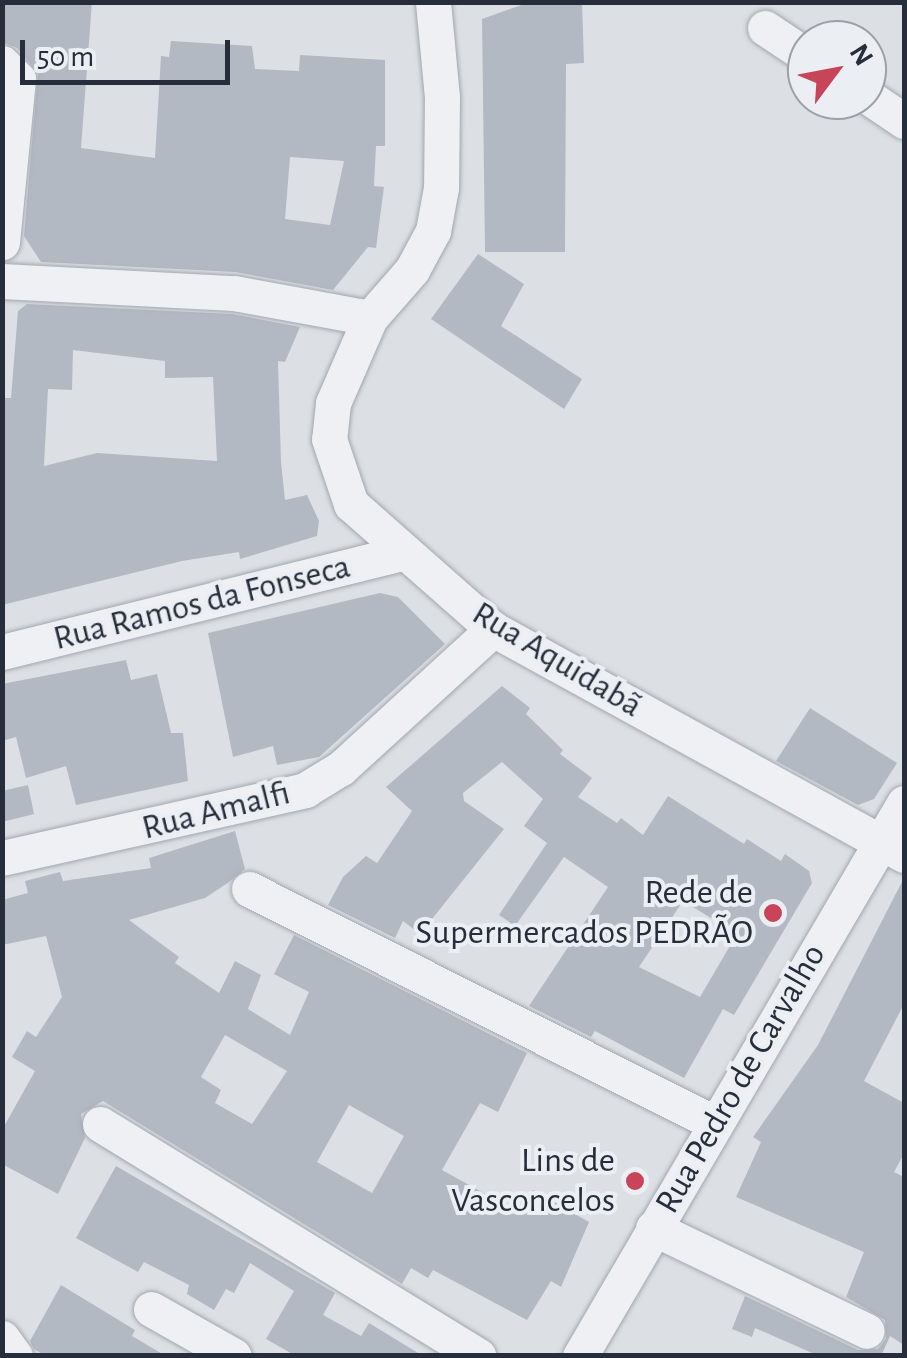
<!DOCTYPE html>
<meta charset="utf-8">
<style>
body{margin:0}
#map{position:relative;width:907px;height:1358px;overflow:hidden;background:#dce0e5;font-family:"Alegreya Sans",sans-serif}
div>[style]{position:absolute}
.building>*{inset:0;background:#b3b9c2}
.roads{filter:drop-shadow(0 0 2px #a2a7af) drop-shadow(0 0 2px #a2a7af)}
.minor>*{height:35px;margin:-17.5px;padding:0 17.5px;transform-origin:17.5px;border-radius:17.5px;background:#eef0f4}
.dots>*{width:28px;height:28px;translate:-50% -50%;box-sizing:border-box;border:5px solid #ebeef3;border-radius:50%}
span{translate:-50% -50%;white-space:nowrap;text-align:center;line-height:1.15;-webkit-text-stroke:8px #ebeef3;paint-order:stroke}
.street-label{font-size:35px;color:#262e3b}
.poi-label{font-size:35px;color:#262e3b}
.right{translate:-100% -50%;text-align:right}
.frame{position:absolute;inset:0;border:5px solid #262e3b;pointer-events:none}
.north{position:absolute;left:787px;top:20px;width:100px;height:100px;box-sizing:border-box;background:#ebeef3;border:2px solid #9ca1a9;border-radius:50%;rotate:58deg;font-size:28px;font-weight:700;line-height:40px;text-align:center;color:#262e3b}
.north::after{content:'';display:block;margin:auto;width:35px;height:45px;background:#c74459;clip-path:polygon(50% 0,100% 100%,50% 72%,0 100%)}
.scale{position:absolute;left:20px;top:40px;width:210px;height:45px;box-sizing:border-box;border:5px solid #262e3b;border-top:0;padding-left:12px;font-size:30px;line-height:35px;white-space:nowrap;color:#262e3b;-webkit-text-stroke:8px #ebeef3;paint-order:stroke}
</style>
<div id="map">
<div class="building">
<div style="clip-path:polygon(evenodd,2px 2px,92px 2px,81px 148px,155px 158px,161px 56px,169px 57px,171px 41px,252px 46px,255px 69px,299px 71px,300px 55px,385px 60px,385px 146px,376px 146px,374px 186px,384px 187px,376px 248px,368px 247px,333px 290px,235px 272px,41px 262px,24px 236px,38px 73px,17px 48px,2px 42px,2px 2px,290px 157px,344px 161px,330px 225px,285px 219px,290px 157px)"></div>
<div style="clip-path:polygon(530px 2px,582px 2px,584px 63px,566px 64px,565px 252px,485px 252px,482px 19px)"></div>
<div style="clip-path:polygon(478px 254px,524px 284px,501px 326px,582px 379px,564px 409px,431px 319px)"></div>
<div style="clip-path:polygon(evenodd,27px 304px,232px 314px,300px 327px,285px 362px,278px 361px,281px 462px,285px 500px,307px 495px,319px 521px,317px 536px,240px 559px,239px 552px,182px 561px,2px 605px,2px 398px,11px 398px,18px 311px,27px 304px,73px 350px,165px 361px,165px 378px,213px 377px,217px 461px,97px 453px,44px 466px,48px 389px,72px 390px,73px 350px)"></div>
<div style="clip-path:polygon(380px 593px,398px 597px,445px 644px,319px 757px,277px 765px,273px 746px,233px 757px,208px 633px)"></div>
<div style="clip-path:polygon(126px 660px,131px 680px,157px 674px,171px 733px,183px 733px,188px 781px,76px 805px,66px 766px,26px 778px,16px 737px,2px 741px,2px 684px)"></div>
<div style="clip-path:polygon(evenodd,502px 686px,530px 708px,526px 714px,563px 750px,560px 754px,592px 778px,578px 797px,617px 823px,621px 818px,643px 835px,668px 796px,744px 844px,747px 839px,781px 861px,785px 854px,809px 871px,812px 883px,734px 1015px,723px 1009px,684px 1078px,595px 1031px,591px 1037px,529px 1006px,608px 887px,564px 857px,515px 926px,499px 915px,547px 843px,524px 826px,543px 799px,502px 762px,463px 793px,464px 801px,504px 829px,420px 934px,403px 921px,395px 938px,328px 905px,343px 877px,366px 856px,377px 863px,412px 811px,386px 787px,502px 686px,683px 901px,724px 926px,718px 937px,731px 944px,700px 997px,639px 967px,683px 901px)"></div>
<div style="clip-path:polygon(810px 708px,897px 763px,874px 799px,858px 805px,776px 761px)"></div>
<div style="clip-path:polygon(28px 785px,34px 814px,2px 822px,2px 791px)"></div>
<div style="clip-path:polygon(evenodd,235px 831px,245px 869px,229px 882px,205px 898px,129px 920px,179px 957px,175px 963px,219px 993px,235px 961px,261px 975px,248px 1009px,290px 1035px,309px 992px,274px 974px,294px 935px,527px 1053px,498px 1112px,480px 1103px,442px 1170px,520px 1213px,533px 1190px,589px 1222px,561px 1287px,551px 1281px,527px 1320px,433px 1270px,428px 1278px,411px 1268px,402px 1284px,103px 1101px,81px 1114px,85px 1138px,58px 1194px,2px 1164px,2px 1130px,35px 1071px,12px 1057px,27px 1031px,36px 1037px,62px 997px,46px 936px,2px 945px,2px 900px,28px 893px,25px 881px,60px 872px,63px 881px,151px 868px,149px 858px,235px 831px,225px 1035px,287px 1071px,252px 1124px,215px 1103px,221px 1090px,201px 1077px,225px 1035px,235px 831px,349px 1105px,404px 1136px,372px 1193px,317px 1162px,349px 1105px)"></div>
<div style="clip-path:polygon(904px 878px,904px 1004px,864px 1081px,904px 1103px,904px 1154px,894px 1172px,904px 1177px,904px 1345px,890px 1336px,881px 1356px,819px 1356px,755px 1328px,752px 1337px,732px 1329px,745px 1296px,858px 1350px,878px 1349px,886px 1339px,885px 1320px,846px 1297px,864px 1252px,736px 1197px,761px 1142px,753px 1137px,818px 1045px)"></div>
<div style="clip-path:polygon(116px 1166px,335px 1293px,323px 1315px,361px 1336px,369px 1323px,423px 1356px,296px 1356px,266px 1339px,294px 1291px,250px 1263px,234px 1293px,226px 1289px,214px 1310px,187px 1294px,189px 1285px,144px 1262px,138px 1272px,76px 1238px)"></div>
<div style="clip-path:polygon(61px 1285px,135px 1330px,132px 1336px,166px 1356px,46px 1356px,34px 1349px,30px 1341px)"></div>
</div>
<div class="roads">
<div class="minor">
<div style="left:433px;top:2px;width:95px;rotate:84.6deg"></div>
<div style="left:442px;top:97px;width:91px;rotate:90.6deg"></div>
<div style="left:441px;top:188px;width:44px;rotate:100.5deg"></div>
<div style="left:433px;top:231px;width:44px;rotate:118.3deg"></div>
<div style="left:412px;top:270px;width:64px;rotate:131.2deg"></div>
<div style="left:370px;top:318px;width:93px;rotate:113.5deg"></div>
<div style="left:333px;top:403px;width:36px;rotate:96deg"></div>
<div style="left:329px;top:439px;width:69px;rotate:71.3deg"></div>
<div style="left:351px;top:504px;width:189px;rotate:41.4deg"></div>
<div style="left:493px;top:629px;width:469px;rotate:28.8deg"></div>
<div style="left:765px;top:28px;width:50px;rotate:33.7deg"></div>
<div style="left:2px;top:63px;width:23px;rotate:45deg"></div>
<div style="left:18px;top:79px;width:164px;rotate:95.6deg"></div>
<div style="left:867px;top:96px;width:45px;rotate:34deg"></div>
<div style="left:2px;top:281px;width:232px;rotate:3deg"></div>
<div style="left:234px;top:293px;width:138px;rotate:10.4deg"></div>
<div style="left:2px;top:652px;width:412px;rotate:-13.9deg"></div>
<div style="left:2px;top:858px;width:311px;rotate:-12.6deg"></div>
<div style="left:305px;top:790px;width:42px;rotate:-31.4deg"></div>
<div style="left:341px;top:768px;width:206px;rotate:-42.4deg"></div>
<div style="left:249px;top:889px;width:521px;rotate:26.71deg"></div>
<div style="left:100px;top:1124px;width:444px;rotate:31.5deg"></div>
<div style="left:653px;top:1228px;width:237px;rotate:25.7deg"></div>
<div style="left:151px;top:1309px;width:95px;rotate:29.5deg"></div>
<div style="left:2px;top:1338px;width:22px;rotate:54deg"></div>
<div style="left:580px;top:1356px;width:641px;rotate:-59.63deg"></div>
</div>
</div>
<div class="dots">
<div style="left:773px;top:913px;background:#c74459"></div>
<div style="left:635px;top:1181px;background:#c74459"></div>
</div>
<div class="street-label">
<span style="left:202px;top:603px;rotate:-14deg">Rua Ramos da Fonseca</span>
<span style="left:557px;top:660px;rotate:31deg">Rua Aquidabã</span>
<span style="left:216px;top:811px;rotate:-14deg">Rua Amalfi</span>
<span style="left:741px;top:1079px;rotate:-60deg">Rua Pedro de Carvalho</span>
</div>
<div class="poi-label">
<span class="right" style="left:753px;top:913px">Rede de<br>Supermercados PEDRÃO</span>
<span class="right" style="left:615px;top:1181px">Lins de<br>Vasconcelos</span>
</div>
<div class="frame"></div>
<div class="north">N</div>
<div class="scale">50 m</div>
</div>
